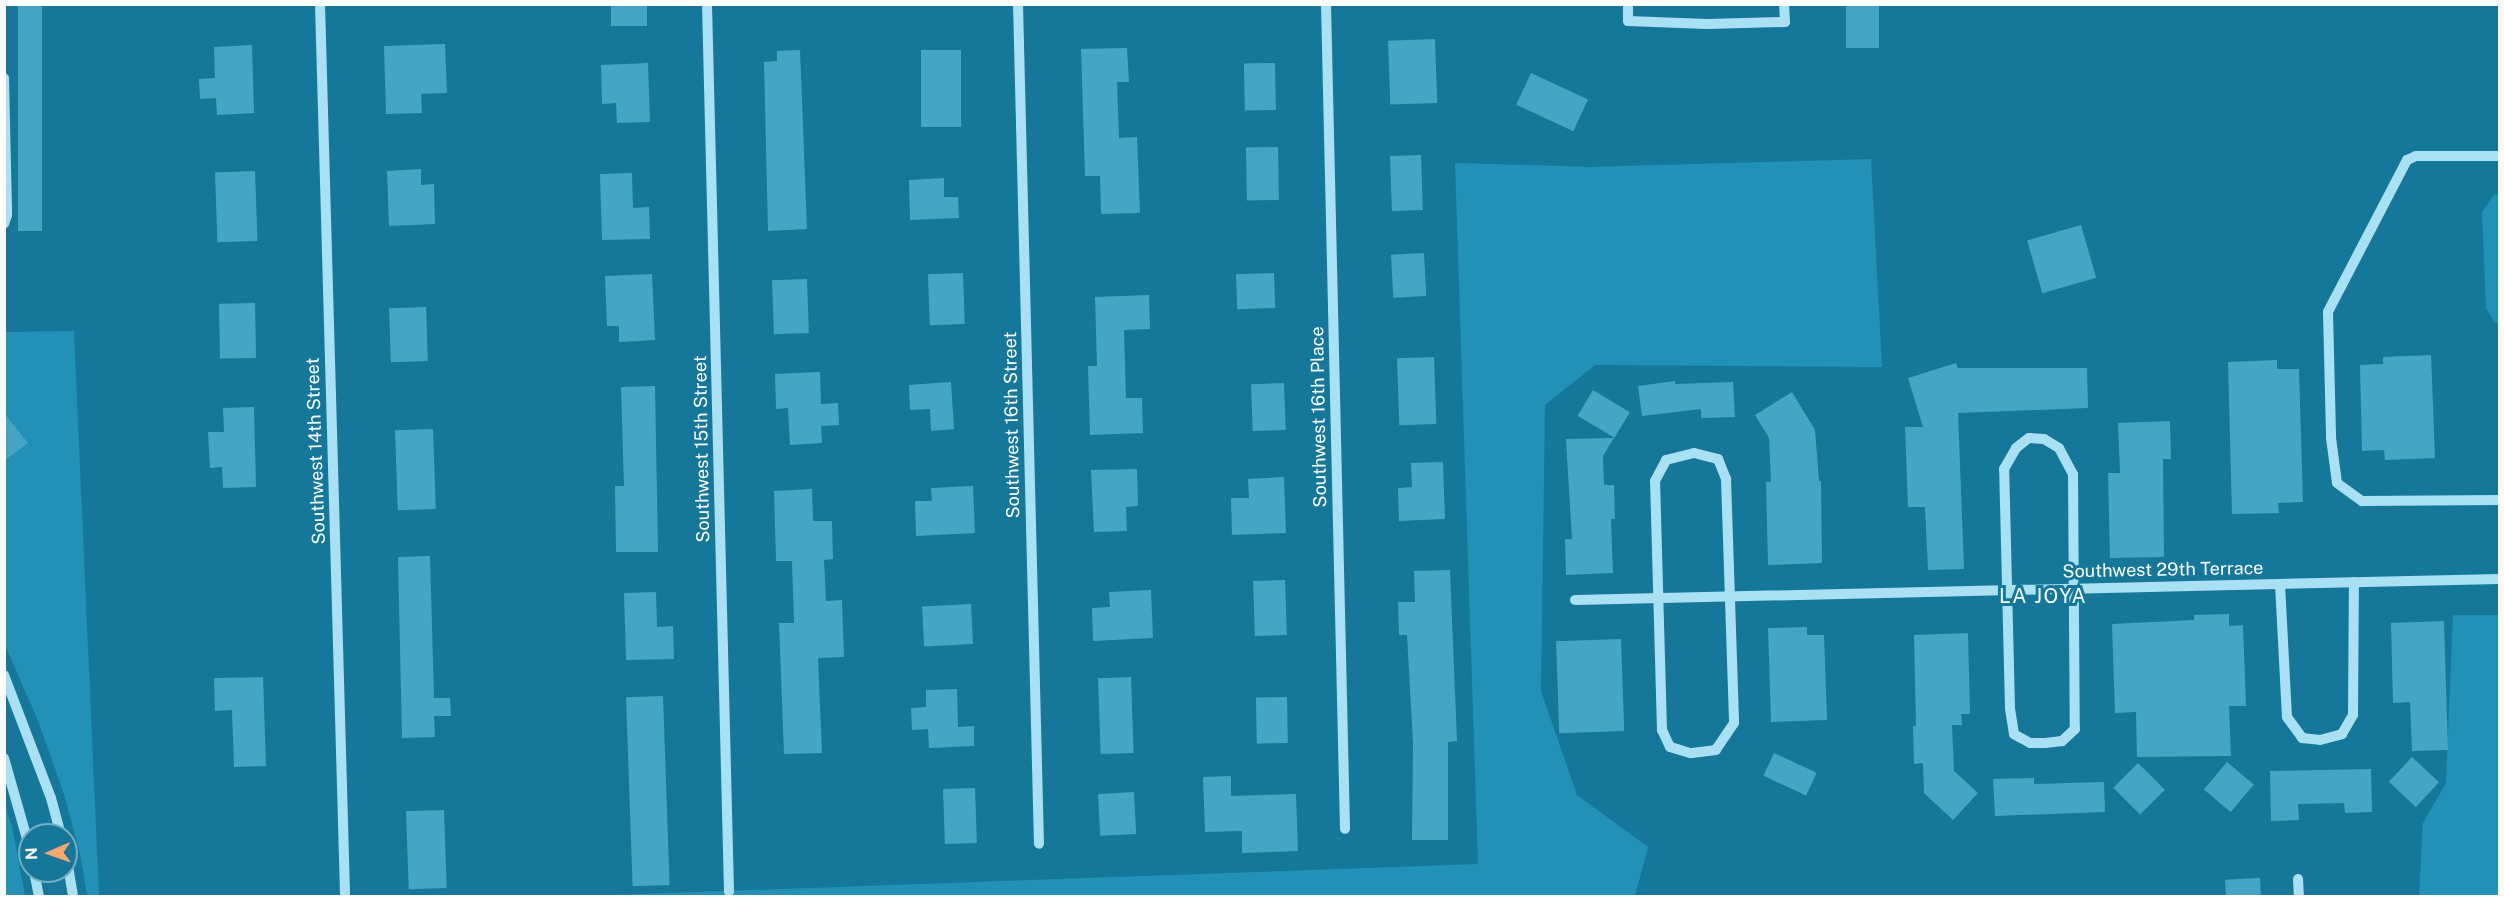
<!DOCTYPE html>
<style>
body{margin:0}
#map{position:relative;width:2504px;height:901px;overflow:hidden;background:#15789a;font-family:"Public Sans",sans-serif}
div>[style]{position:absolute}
.green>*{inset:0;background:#2192b5}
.building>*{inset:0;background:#46a5c4;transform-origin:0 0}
.minor>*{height:10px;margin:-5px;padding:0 5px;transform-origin:5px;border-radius:5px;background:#a9e1f3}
span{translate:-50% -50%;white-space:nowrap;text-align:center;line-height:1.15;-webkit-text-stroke:6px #15789a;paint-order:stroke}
.street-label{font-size:18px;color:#fff}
.neighbourhood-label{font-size:20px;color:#fff;letter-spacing:1.5px}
.frame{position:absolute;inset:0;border:6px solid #fff;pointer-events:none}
.north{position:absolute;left:18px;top:823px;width:60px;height:60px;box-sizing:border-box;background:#15789a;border:2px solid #73aec2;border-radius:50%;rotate:268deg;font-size:16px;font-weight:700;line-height:24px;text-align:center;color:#fff}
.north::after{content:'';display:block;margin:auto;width:21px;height:27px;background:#ffa76b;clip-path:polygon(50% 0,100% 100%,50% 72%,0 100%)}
</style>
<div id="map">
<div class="green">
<div style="clip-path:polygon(1871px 159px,1882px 367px,1595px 365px,1545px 405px,1541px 691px,1577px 795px,1648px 847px,1635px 896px,586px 896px,1478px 864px,1455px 163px,1591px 167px)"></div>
<div style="clip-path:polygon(2494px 195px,2500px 195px,2499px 323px,2495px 323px,2486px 308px,2482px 212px)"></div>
<div style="clip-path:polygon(74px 331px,99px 896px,87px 896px,81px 858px,64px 794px,37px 718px,5px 645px,4px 332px)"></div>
<div style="clip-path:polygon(2453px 615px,2499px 615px,2499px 896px,2419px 896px,2423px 823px,2446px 783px)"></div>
<div style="clip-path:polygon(4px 803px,12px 826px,25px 896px,5px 896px)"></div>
</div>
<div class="building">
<div style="left:18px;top:4px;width:24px;height:227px"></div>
<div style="left:611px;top:4px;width:36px;height:22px"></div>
<div style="left:1846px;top:4px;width:33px;height:44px"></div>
<div style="left:1435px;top:39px;width:64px;height:47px;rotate:88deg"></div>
<div style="clip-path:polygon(445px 44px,447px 93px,421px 94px,422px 113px,386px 114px,384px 46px)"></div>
<div style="clip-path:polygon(252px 45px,254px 113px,217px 115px,216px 98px,200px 99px,199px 79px,215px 78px,214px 47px)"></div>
<div style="clip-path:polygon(1127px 48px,1129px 82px,1117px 82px,1119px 138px,1137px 137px,1140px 213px,1101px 214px,1100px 176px,1085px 176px,1081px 49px)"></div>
<div style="clip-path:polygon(800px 50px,807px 229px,768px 231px,764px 62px,777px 61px,777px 51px)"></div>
<div style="left:921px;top:50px;width:40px;height:77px"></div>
<div style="clip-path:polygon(648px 63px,650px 122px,617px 123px,616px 103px,602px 104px,601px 65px)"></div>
<div style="left:1275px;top:63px;width:47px;height:31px;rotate:89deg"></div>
<div style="left:1531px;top:73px;width:63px;height:35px;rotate:25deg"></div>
<div style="left:1278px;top:147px;width:53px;height:32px;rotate:89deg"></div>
<div style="left:1421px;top:155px;width:55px;height:31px;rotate:88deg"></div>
<div style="clip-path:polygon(421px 169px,421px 185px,434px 184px,435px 224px,389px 226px,387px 171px)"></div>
<div style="left:255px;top:171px;width:70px;height:40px;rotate:88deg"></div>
<div style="clip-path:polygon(632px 173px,633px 208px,649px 207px,650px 239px,602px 240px,600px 174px)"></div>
<div style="clip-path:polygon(944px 178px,944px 197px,958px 197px,959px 218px,910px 220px,909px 180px)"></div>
<div style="left:2081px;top:225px;width:55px;height:56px;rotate:74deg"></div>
<div style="left:1424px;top:253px;width:43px;height:33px;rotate:87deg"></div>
<div style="left:963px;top:273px;width:51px;height:35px;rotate:88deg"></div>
<div style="left:1274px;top:273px;width:35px;height:38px;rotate:88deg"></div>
<div style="clip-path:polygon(652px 274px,655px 340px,619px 342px,619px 326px,607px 326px,605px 276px)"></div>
<div style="left:807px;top:279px;width:54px;height:35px;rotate:88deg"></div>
<div style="clip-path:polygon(1149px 295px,1150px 329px,1124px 330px,1126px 398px,1142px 398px,1143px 433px,1090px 435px,1088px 366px,1097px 366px,1095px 297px)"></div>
<div style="left:255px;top:303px;width:55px;height:36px;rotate:89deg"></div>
<div style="left:426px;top:307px;width:54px;height:37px;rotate:88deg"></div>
<div style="clip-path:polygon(2431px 355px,2435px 458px,2385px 460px,2384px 450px,2362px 451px,2360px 365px,2383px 364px,2383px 357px)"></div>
<div style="left:1434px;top:357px;width:67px;height:37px;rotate:88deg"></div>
<div style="clip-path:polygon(2277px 360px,2277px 369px,2299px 369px,2303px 502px,2278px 503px,2279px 513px,2232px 514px,2228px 362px)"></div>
<div style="clip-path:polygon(1956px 363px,1958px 368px,2087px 368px,2088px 408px,1958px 413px,1964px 569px,1928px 570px,1925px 507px,1908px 507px,1905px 427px,1923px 427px,1908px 378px)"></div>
<div style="clip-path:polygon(820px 372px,821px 404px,838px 403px,839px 425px,821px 426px,822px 443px,790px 445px,788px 408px,776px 409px,775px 374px)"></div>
<div style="clip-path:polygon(1675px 381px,1675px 384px,1733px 382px,1735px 417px,1701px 418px,1701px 409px,1642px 416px,1638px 386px)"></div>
<div style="clip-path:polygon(951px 382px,954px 429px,931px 431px,930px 409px,910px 410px,909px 385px)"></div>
<div style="left:1284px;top:383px;width:47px;height:33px;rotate:88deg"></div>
<div style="clip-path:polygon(655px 386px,658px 552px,616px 552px,615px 486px,624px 486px,621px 387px)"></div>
<div style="left:1593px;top:390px;width:43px;height:30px;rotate:31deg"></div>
<div style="clip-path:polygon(1792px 392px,1815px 430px,1819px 481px,1821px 481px,1822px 563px,1768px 565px,1766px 482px,1771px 482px,1769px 438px,1755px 415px)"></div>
<div style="clip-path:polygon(254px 407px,256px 487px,223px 488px,222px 467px,210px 468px,208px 432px,224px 432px,223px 408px)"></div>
<div style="clip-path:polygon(4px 413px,28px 443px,4px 461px)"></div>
<div style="clip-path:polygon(2170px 421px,2171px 459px,2163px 459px,2164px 557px,2110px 558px,2108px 473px,2120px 473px,2118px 423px)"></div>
<div style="left:433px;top:429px;width:80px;height:38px;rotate:88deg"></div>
<div style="clip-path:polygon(1614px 438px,1603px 456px,1604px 485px,1614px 485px,1615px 519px,1611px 519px,1613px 573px,1566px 575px,1565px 539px,1572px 539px,1566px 439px)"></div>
<div style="clip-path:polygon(1443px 462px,1445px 519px,1399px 521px,1398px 488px,1412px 487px,1411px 463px)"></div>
<div style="clip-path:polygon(1137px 469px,1138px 506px,1126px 507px,1127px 531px,1094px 532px,1091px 470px)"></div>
<div style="clip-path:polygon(1284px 477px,1286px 533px,1232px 535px,1231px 498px,1249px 498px,1248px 479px)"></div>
<div style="clip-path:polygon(973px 486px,975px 533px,916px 536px,915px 501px,932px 501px,931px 488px)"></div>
<div style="clip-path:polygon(812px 489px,813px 521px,832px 521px,833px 559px,824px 560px,826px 601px,842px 600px,844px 657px,818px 658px,822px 753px,784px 754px,779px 623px,794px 623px,792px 561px,776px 561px,774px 491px)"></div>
<div style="clip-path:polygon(430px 556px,434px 698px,450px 698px,451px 716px,434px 716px,435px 737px,402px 738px,398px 557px)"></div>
<div style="clip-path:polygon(1450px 570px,1457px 741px,1448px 742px,1448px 840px,1412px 840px,1413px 743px,1407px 635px,1399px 635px,1398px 602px,1415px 602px,1414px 571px)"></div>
<div style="left:1285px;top:580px;width:55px;height:32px;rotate:88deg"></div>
<div style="clip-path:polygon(1151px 590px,1153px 638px,1093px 641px,1092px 608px,1110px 607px,1109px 592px)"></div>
<div style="clip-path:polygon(656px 592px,657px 627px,673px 626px,674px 659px,626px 660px,624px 593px)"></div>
<div style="left:971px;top:604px;width:40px;height:49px;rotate:87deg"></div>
<div style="clip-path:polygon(2229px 614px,2229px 626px,2243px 625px,2246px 706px,2229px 706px,2231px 756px,2137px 757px,2136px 712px,2115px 713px,2112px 624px,2194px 620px,2194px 615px)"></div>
<div style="clip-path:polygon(2444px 621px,2448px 750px,2412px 751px,2410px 702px,2393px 703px,2391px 623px)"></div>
<div style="clip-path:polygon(1807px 627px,1807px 635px,1824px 635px,1827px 720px,1771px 722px,1768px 628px)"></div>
<div style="clip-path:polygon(1968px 633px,1970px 714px,1961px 714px,1962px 725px,1952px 725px,1954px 771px,1978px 793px,1953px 820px,1924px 793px,1923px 763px,1914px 764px,1913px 726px,1916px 726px,1914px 635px)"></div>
<div style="left:1621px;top:639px;width:92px;height:65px;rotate:88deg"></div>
<div style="clip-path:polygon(263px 677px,266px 766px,234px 767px,232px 710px,215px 711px,214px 678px)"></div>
<div style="left:1131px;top:677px;width:76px;height:33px;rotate:88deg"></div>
<div style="clip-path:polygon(957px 689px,958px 727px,974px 726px,974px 746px,929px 748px,928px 729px,912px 730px,911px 708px,926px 707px,926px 690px)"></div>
<div style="left:663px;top:696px;width:189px;height:37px;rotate:88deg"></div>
<div style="left:1287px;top:697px;width:46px;height:31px;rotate:89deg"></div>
<div style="left:1774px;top:753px;width:47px;height:25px;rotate:25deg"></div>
<div style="left:2412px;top:757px;width:37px;height:34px;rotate:43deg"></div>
<div style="left:2227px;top:762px;width:35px;height:36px;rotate:40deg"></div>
<div style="left:2138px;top:763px;width:38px;height:35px;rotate:45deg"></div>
<div style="clip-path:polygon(2371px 769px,2372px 812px,2345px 813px,2344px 803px,2298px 804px,2299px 820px,2271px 821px,2270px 771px)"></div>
<div style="clip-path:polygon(1231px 776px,1231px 796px,1296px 794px,1298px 851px,1242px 853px,1242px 831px,1205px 832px,1203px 777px)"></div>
<div style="clip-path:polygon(2034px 778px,2034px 784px,2104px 782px,2105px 812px,1995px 816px,1993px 779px)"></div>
<div style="left:975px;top:788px;width:55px;height:32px;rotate:88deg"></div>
<div style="left:1134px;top:792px;width:42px;height:36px;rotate:87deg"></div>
<div style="left:444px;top:810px;width:78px;height:38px;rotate:88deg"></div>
<div style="left:2260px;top:878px;width:19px;height:35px;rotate:87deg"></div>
</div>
<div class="minor">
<div style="left:320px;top:4px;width:892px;rotate:88.39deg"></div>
<div style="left:707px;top:4px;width:888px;rotate:88.58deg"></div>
<div style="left:1018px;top:4px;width:840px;rotate:88.57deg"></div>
<div style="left:1326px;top:4px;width:825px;rotate:88.68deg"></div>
<div style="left:1628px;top:4px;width:17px;rotate:90deg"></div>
<div style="left:1628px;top:21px;width:79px;rotate:2.2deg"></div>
<div style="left:1707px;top:24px;width:78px;rotate:-1.5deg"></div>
<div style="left:1785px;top:22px;width:18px;rotate:-93deg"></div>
<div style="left:4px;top:78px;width:137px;rotate:88.7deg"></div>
<div style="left:7px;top:215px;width:9px;rotate:108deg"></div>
<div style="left:2500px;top:156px;width:84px;rotate:180deg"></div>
<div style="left:2416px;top:156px;width:10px;rotate:156deg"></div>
<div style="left:2407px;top:160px;width:171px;rotate:117.5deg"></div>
<div style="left:2328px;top:312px;width:126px;rotate:88.6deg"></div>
<div style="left:2331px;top:438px;width:45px;rotate:82.4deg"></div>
<div style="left:2337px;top:483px;width:31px;rotate:36deg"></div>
<div style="left:2362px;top:501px;width:138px;rotate:-0.4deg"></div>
<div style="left:2029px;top:438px;width:15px;rotate:4deg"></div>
<div style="left:2044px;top:439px;width:17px;rotate:31deg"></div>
<div style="left:2059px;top:448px;width:30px;rotate:62deg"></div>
<div style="left:2073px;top:474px;width:255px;rotate:89.6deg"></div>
<div style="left:2075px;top:729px;width:18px;rotate:137deg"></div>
<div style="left:2062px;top:741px;width:17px;rotate:173deg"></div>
<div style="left:2045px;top:743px;width:15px;rotate:180deg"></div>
<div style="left:2030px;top:743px;width:18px;rotate:-151deg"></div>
<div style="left:2014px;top:734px;width:26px;rotate:-99deg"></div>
<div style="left:2010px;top:708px;width:239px;rotate:-91.4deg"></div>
<div style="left:2004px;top:469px;width:24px;rotate:-60deg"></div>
<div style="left:2016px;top:448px;width:16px;rotate:-38deg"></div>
<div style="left:1694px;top:453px;width:25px;rotate:14deg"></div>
<div style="left:1718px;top:459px;width:22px;rotate:68deg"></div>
<div style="left:1726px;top:479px;width:244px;rotate:88.1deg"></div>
<div style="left:1734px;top:723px;width:32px;rotate:124deg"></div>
<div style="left:1716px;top:750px;width:26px;rotate:173deg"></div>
<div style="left:1690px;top:753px;width:21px;rotate:-163deg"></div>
<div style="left:1670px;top:747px;width:19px;rotate:-115deg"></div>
<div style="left:1662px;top:730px;width:249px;rotate:-91.6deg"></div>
<div style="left:1655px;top:481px;width:24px;rotate:-62deg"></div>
<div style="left:1666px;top:460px;width:29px;rotate:-14deg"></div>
<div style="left:2280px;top:584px;width:133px;rotate:87deg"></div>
<div style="left:2287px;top:717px;width:26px;rotate:54deg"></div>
<div style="left:2302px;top:738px;width:18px;rotate:6deg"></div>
<div style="left:2320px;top:740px;width:23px;rotate:-15deg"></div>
<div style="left:2342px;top:734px;width:22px;rotate:-60deg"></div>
<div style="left:2353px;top:715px;width:133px;rotate:-89.6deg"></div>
<div style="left:1575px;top:600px;width:925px;rotate:-1.3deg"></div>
<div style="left:4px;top:675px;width:132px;rotate:69.1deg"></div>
<div style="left:51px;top:798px;width:38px;rotate:75deg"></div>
<div style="left:4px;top:758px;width:95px;rotate:74.1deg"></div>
<div style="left:66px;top:854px;width:43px;rotate:80.5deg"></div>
<div style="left:34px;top:871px;width:25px;rotate:79deg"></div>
<div style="left:2298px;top:879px;width:17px;rotate:87deg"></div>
</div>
<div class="street-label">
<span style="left:1319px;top:417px;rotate:-91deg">Southwest 16th Place</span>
<span style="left:1012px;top:425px;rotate:-91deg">Southwest 16th Street</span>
<span style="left:702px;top:449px;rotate:-91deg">Southwest 15th Street</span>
<span style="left:316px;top:451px;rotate:-92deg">Southwest 14th Street</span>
<span style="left:2163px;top:570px;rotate:-1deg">Southwest 29th Terrace</span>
</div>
<div class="neighbourhood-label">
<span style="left:2043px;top:596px">LA JOYA</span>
</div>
<div class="frame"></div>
<div class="north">N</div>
</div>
